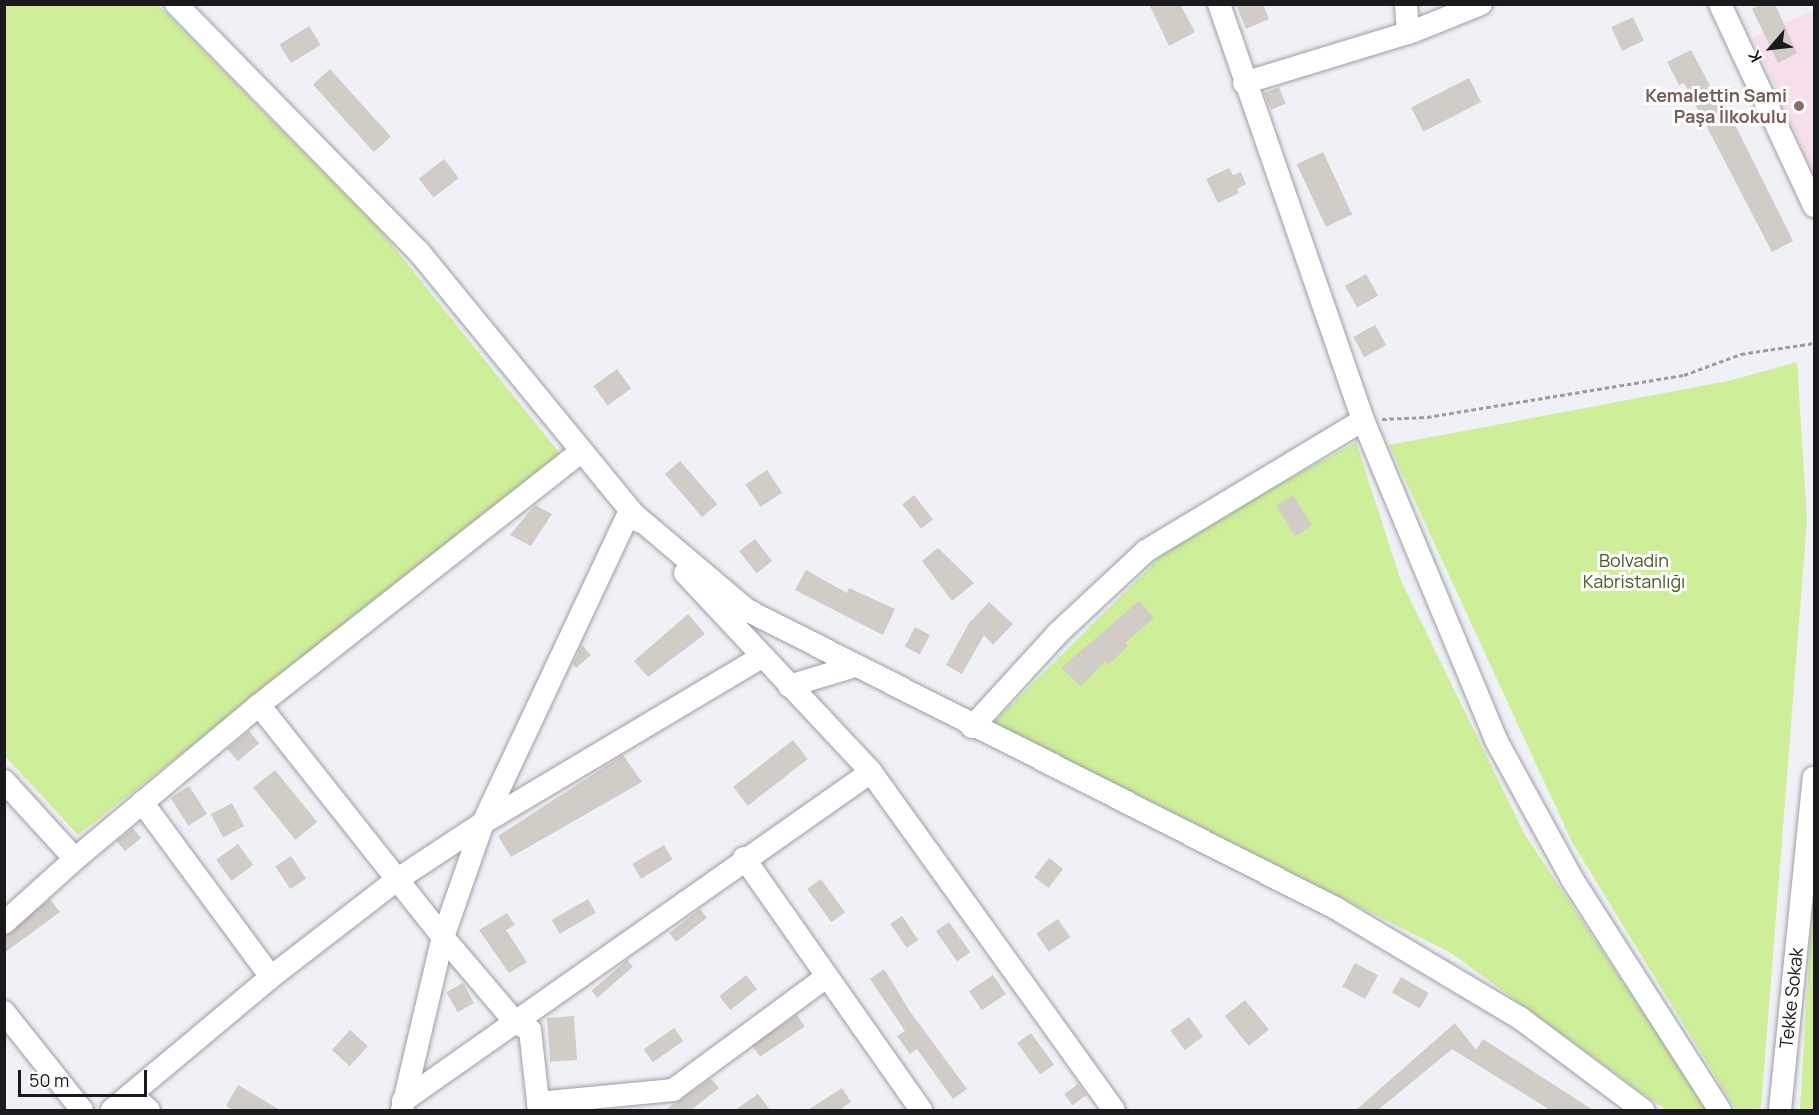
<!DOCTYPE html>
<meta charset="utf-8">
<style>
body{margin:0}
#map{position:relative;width:1819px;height:1115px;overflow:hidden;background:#f0f0f7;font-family:Manrope,sans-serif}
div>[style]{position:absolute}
.education>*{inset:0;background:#f6dfeb}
.green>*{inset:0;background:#ceee99}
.building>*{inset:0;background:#d2ccc7;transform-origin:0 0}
.path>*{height:3px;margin-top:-1.5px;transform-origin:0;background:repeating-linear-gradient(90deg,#9c9ca1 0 4.5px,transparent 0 7.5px)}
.roads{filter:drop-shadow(0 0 2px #9e9da4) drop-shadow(0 0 2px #9e9da4)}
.minor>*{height:22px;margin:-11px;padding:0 11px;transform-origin:11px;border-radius:11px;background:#fff}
.dots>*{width:16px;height:16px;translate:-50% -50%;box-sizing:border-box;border:3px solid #fefeff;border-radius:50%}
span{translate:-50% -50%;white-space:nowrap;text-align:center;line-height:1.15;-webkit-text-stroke:6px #fefeff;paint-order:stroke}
.education-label{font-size:18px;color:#785e54;font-weight:700}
.right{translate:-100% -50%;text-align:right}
.park-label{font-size:18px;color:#465a1e}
.street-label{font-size:18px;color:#1a1a1c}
.frame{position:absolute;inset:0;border:6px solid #1a1a1c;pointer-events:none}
.north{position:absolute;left:1741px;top:18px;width:60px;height:60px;-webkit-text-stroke:4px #fefeff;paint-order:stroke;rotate:242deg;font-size:16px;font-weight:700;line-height:24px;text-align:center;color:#1a1a1c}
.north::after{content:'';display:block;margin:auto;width:21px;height:27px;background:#1a1a1c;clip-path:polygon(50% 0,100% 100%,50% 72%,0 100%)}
.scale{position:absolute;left:18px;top:1070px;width:129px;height:27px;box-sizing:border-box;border:3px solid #1a1a1c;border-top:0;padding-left:8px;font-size:18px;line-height:21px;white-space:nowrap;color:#1a1a1c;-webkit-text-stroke:4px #fefeff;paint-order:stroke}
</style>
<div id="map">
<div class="education">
<div style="clip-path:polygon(1814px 10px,1814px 175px,1753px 37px)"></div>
</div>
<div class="green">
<div style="clip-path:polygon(5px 5px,158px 5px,380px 230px,561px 455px,78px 835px,5px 756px)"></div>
<div style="clip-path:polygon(1797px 362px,1807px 520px,1761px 1108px,1736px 1110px,1572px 842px,1389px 445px,1728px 381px)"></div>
<div style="clip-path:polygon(1356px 442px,1401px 581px,1525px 835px,1708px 1110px,1666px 1110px,1451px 953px,994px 722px,1175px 542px)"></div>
<div style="clip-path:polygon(1814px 877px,1814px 1110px,1800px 1110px)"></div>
</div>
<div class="building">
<div style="clip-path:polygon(1149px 4px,1180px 4px,1195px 32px,1169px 46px)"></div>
<div style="clip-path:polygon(1236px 4px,1263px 4px,1269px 19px,1246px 29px)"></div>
<div style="clip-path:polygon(1761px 4px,1775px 4px,1797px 53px,1778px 63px,1752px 9px)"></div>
<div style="left:1633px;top:17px;width:26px;height:24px;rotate:65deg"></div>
<div style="left:309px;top:26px;width:22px;height:35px;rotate:58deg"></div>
<div style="clip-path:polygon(1691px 50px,1714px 93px,1717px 92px,1725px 105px,1793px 241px,1772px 252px,1684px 83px,1679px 85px,1667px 62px)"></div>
<div style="left:330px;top:69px;width:91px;height:23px;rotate:48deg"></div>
<div style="left:1469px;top:78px;width:27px;height:65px;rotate:63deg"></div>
<div style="left:1279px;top:87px;width:18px;height:16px;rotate:68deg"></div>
<div style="left:1323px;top:152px;width:69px;height:29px;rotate:65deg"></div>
<div style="left:444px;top:159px;width:24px;height:32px;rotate:52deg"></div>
<div style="clip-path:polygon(1229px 168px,1233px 175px,1241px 172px,1246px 184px,1237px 189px,1239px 193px,1218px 203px,1206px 179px)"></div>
<div style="left:1366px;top:274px;width:25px;height:24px;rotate:61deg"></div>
<div style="left:1375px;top:325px;width:23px;height:25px;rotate:61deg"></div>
<div style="left:617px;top:369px;width:24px;height:29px;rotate:54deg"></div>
<div style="left:680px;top:461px;width:57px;height:20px;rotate:49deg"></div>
<div style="left:767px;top:470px;width:27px;height:26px;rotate:56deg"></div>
<div style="left:914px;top:495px;width:31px;height:15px;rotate:52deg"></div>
<div style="left:1293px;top:495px;width:36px;height:20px;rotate:58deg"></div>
<div style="clip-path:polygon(535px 505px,552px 514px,531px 546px,510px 535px)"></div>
<div style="left:755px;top:539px;width:28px;height:20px;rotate:52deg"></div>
<div style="clip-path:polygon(938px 548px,974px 583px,952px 601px,922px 561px)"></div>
<div style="clip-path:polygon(806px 570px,847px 593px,849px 588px,895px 609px,883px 635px,795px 590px)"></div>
<div style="clip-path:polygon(1139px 601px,1154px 618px,1125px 643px,1128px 646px,1108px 665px,1105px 661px,1081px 686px,1061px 668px)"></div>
<div style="clip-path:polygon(989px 602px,1013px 624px,993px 645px,984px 635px,962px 674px,946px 665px,969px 623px)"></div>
<div style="clip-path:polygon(688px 614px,705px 634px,648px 677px,634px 661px)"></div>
<div style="left:915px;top:627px;width:17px;height:22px;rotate:28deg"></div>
<div style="clip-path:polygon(582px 645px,591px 655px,576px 668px,573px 664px)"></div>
<div style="left:249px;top:731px;width:16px;height:28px;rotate:50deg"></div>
<div style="left:793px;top:740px;width:24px;height:76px;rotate:52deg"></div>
<div style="clip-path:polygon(623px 755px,642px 782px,511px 857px,498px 836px)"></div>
<div style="left:275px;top:770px;width:67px;height:28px;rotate:51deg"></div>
<div style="left:189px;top:786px;width:33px;height:22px;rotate:57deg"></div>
<div style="left:232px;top:803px;width:26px;height:24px;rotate:62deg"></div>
<div style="left:133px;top:828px;width:13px;height:21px;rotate:51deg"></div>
<div style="left:238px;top:844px;width:26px;height:27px;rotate:54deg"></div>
<div style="left:664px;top:845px;width:17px;height:37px;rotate:59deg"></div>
<div style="left:291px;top:856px;width:27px;height:19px;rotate:56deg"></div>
<div style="left:1049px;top:858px;width:18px;height:24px;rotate:38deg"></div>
<div style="left:821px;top:879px;width:41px;height:17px;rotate:54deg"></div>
<div style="clip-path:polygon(50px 899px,60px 912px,4px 953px,4px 936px)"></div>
<div style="left:588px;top:899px;width:16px;height:42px;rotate:60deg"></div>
<div style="left:700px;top:909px;width:11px;height:39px;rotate:52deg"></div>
<div style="clip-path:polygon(507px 913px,515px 925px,506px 930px,527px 962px,509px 973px,479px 930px)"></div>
<div style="left:902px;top:916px;width:29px;height:14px;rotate:56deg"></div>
<div style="left:1058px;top:919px;width:22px;height:26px;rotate:56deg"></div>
<div style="left:949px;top:922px;width:37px;height:16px;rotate:55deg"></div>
<div style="left:627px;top:960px;width:9px;height:47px;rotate:49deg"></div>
<div style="left:1355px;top:963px;width:26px;height:27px;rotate:28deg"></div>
<div style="clip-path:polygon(884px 969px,909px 1010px,967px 1089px,953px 1099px,917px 1049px,910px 1054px,897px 1036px,905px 1031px,870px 979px)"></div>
<div style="left:746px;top:975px;width:18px;height:34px;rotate:52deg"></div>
<div style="left:993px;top:975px;width:23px;height:29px;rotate:56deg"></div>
<div style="left:1401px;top:977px;width:32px;height:18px;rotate:30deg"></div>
<div style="left:463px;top:983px;width:23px;height:19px;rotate:61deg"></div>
<div style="left:1245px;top:1000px;width:38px;height:26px;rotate:51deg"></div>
<div style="left:797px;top:1015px;width:14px;height:54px;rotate:56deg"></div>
<div style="left:574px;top:1016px;width:44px;height:27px;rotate:86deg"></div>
<div style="left:1189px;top:1017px;width:24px;height:23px;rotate:54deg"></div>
<div style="clip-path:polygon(1455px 1023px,1476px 1050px,1483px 1039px,1593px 1110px,1550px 1110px,1452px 1049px,1378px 1110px,1356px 1110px)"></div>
<div style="left:674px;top:1028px;width:16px;height:37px;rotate:55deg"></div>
<div style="left:350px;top:1030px;width:24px;height:27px;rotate:42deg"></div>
<div style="left:1031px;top:1033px;width:39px;height:17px;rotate:54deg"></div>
<div style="clip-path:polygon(711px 1079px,719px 1088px,691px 1110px,665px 1110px)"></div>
<div style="left:1078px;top:1084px;width:14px;height:17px;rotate:54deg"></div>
<div style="clip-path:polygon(238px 1085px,280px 1110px,233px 1110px,226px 1106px)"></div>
<div style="clip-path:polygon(842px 1088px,851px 1102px,839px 1110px,808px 1110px)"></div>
<div style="clip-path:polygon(758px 1094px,770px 1110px,735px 1110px)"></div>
</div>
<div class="path">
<div style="left:1382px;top:419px;width:45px;rotate:-2.5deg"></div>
<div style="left:1427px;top:417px;width:260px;rotate:-9.3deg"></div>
<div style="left:1684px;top:375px;width:61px;rotate:-20.2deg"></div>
<div style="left:1741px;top:354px;width:74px;rotate:-8.6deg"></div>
</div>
<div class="roads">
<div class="minor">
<div style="left:176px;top:4px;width:347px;rotate:45.6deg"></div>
<div style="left:419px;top:252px;width:348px;rotate:50.7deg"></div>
<div style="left:1219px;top:4px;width:440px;rotate:70.9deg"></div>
<div style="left:1363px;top:420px;width:347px;rotate:67.4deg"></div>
<div style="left:1496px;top:740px;width:158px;rotate:61.3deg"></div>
<div style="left:1572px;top:879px;width:274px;rotate:57.4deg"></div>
<div style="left:1406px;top:4px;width:29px;rotate:86deg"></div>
<div style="left:1720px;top:4px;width:223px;rotate:65deg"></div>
<div style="left:1244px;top:83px;width:178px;rotate:-17deg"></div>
<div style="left:1414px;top:31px;width:72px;rotate:-21.9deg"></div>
<div style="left:685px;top:573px;width:272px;rotate:46.9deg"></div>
<div style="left:871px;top:772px;width:416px;rotate:54.3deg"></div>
<div style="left:789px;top:686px;width:69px;rotate:-16.9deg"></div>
<div style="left:259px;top:705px;width:296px;rotate:51.6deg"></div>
<div style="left:443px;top:937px;width:113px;rotate:49.7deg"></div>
<div style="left:516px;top:1023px;width:16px;rotate:27deg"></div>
<div style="left:530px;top:1030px;width:81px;rotate:83.6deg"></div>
<div style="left:972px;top:727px;width:127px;rotate:-47.5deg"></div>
<div style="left:1058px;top:633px;width:120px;rotate:-43deg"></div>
<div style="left:1146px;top:551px;width:253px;rotate:-31.1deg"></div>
<div style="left:4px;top:781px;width:105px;rotate:47.7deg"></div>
<div style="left:142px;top:802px;width:217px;rotate:53.6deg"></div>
<div style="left:744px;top:858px;width:308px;rotate:54.9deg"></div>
<div style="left:4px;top:923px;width:96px;rotate:-42deg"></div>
<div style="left:75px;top:859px;width:240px;rotate:-39.9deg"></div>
<div style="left:259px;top:705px;width:409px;rotate:-38.2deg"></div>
<div style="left:4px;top:1012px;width:125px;rotate:51.5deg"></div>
<div style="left:131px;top:1094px;width:24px;rotate:42deg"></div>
<div style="left:403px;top:1101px;width:572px;rotate:-35.11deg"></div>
<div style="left:538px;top:1103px;width:136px;rotate:-5.5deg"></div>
<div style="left:673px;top:1090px;width:190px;rotate:-36.4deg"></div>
<div style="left:112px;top:1110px;width:207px;rotate:-39.9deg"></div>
<div style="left:271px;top:977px;width:160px;rotate:-37.7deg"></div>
<div style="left:398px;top:879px;width:102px;rotate:-33.4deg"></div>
<div style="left:483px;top:823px;width:324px;rotate:-30.8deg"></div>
<div style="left:402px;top:1110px;width:178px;rotate:-76.7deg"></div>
<div style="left:443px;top:937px;width:121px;rotate:-70.7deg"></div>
<div style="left:483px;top:823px;width:345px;rotate:-64.8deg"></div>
<div style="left:630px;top:511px;width:153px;rotate:40.2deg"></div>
<div style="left:747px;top:610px;width:661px;rotate:26.87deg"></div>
<div style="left:1337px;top:909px;width:213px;rotate:30.8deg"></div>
<div style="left:1520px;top:1018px;width:154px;rotate:36.8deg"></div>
<div style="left:1780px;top:1110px;width:334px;rotate:-84.2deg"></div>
</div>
</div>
<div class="dots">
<div style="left:1799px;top:106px;background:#8d6e63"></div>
</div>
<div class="education-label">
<span class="right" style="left:1787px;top:106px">Kemalettin Sami<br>Paşa İlkokulu</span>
</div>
<div class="park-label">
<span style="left:1634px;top:571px">Bolvadin<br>Kabristanlığı</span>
</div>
<div class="street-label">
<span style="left:1791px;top:998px;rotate:-84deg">Tekke Sokak</span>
</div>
<div class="frame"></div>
<div class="north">K</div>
<div class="scale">50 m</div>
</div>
